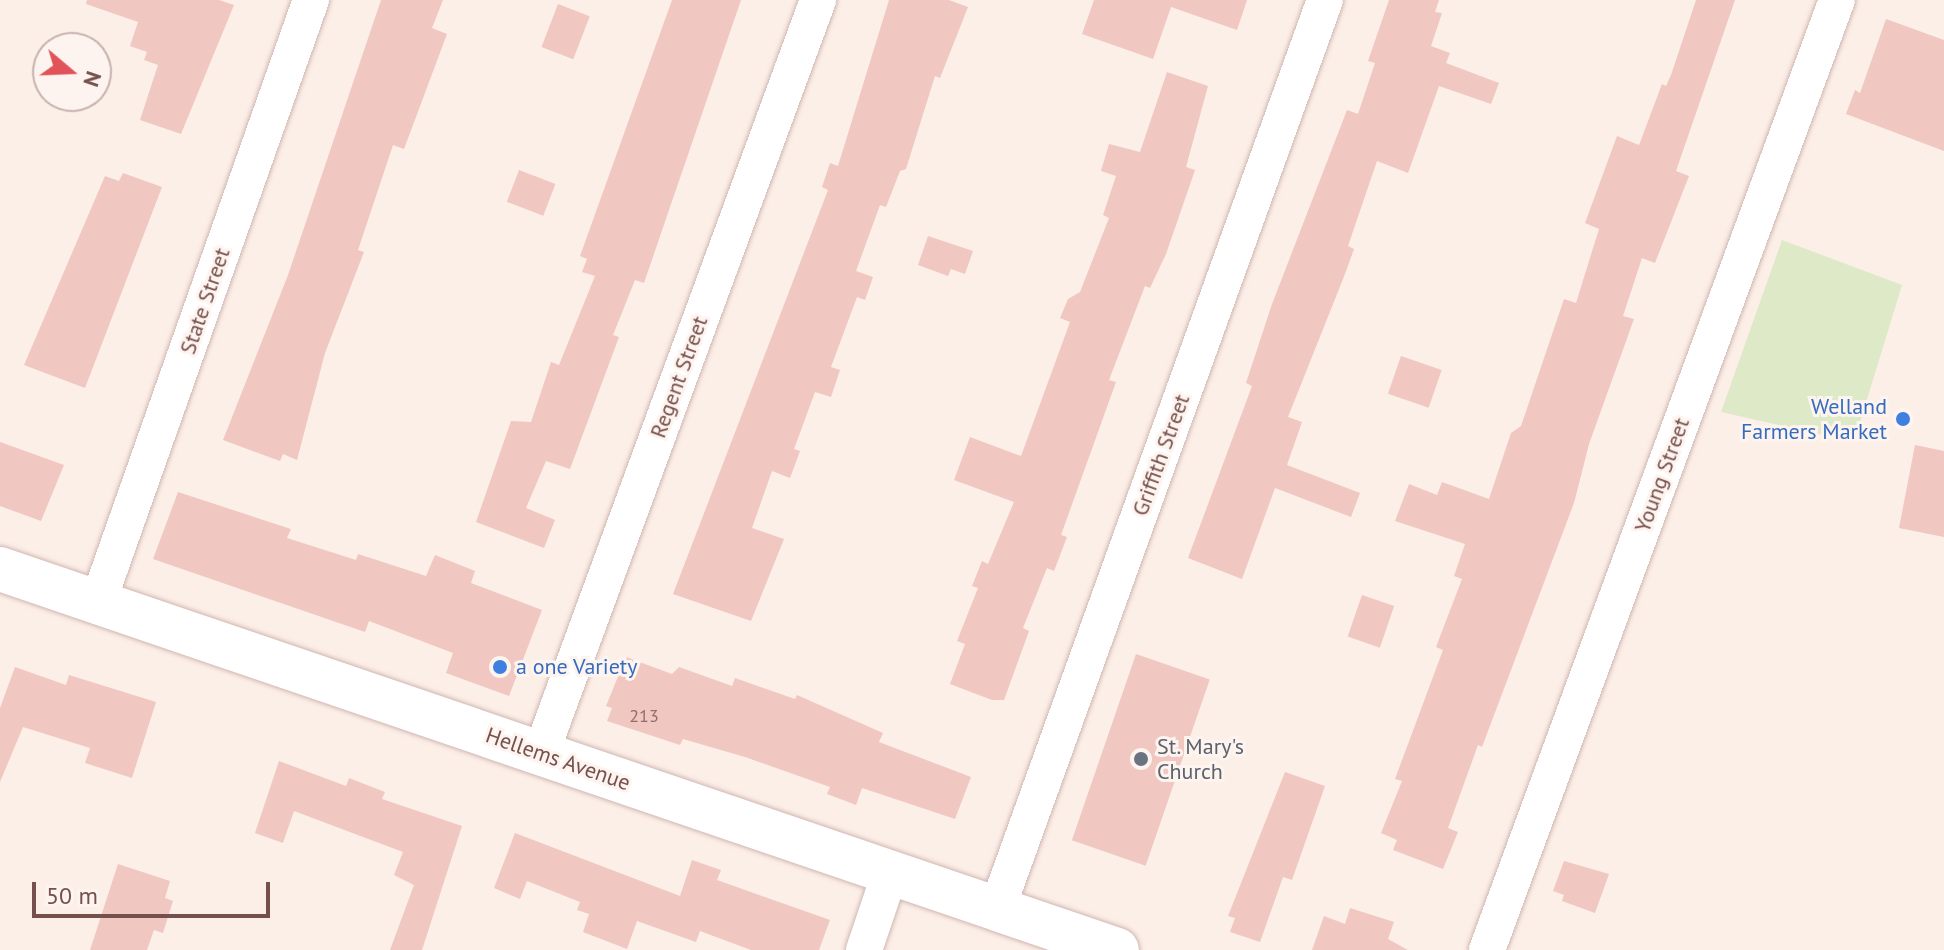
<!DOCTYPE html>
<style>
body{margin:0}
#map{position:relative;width:1944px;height:950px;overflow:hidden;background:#fcefe8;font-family:"PT Sans",sans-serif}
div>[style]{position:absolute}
.green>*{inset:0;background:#dee9c7}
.building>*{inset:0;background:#f0c7c1;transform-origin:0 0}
.roads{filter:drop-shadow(0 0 2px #d0b6b1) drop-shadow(0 0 2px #d0b6b1)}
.street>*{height:36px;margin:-18px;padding:0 18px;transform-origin:18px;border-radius:18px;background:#fff}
.secondary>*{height:44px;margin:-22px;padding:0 22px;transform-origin:22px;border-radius:22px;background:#fff}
.dots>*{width:22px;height:22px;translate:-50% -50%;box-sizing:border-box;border:4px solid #fef4ef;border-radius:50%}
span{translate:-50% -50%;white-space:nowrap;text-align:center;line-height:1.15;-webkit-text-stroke:6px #fef4ef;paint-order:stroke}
.number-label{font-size:18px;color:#946e6a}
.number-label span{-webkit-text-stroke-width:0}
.street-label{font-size:22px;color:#75504d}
.shop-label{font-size:22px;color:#366cbe}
.right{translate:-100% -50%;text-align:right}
.left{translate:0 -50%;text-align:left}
.worship-label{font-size:22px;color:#5b616d}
.north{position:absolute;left:32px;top:32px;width:80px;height:80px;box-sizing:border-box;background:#fef4ef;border:2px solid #c7b2ae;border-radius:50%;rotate:109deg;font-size:22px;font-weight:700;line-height:32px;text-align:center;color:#75504d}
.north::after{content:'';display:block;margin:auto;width:28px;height:36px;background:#e15259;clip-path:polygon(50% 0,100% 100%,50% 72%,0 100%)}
.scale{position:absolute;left:32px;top:882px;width:238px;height:36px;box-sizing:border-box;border:4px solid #75504d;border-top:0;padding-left:10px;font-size:24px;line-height:28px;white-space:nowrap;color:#75504d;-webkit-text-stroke:6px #fef4ef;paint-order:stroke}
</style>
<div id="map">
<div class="green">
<div style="clip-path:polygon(1782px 240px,1902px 285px,1854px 442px,1721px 412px)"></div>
</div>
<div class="building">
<div style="clip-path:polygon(87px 0,219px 0,234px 5px,181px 134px,140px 120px,158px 65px,144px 60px,147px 52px,130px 46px,138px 22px,86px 4px)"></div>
<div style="clip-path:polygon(381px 0,443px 0,432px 28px,447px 34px,404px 149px,393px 145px,358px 250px,364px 252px,325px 353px,297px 460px,283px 454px,280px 461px,223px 440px,288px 275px)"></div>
<div style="clip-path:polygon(672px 0,741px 0,644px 283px,635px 280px,613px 335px,619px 337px,570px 469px,546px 461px,526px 508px,555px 520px,544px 548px,476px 522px,511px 421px,531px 422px,551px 362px,559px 365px,595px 276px,582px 272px,587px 259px,580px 256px)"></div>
<div style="clip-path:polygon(889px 0,949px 0,968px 7px,940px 78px,935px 76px,906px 169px,900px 171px,886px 207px,880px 205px,856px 271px,873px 277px,865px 300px,857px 297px,831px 367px,840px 370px,831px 397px,815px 392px,794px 449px,800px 451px,790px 478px,772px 471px,752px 528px,784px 539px,751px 621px,673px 594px,828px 190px,822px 187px,830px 163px,838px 166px)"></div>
<div style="clip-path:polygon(1094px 0,1247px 0,1237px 30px,1171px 7px,1153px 59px,1082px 34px)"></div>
<div style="clip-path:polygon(1389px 0,1439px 0,1435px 12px,1442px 13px,1431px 46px,1450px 53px,1446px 63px,1499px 83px,1491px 104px,1439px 86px,1408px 173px,1377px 161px,1348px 246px,1354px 249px,1345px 274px,1288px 417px,1302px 422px,1287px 465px,1360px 493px,1351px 517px,1275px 488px,1242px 579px,1188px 558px,1252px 386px,1246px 383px,1272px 304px,1347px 110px,1358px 114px,1375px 63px,1368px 61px)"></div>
<div style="clip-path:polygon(1696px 0,1735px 0,1676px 171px,1689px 176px,1655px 263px,1642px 258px,1623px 316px,1634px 319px,1589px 444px,1574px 503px,1482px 747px,1478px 745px,1448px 828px,1458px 832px,1443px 869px,1393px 850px,1397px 840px,1381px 833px,1402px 781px,1395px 779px,1443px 650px,1436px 647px,1462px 579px,1454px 576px,1465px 544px,1395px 521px,1409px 484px,1437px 495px,1442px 482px,1489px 499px,1511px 433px,1521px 426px,1564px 299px,1576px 303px,1599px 229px,1585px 223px,1617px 136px,1639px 145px,1662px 84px,1666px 86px,1671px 75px)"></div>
<div style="left:558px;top:4px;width:34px;height:46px;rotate:21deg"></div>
<div style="clip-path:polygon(1886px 19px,1944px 40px,1944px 151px,1846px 114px,1855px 90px,1860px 93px)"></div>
<div style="clip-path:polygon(1167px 72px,1208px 86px,1186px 167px,1195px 170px,1166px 254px,1150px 288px,1145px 286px,1109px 380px,1116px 382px,1061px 535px,1067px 537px,1054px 571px,1047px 568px,1023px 628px,1029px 631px,1004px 700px,992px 700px,950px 684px,965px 644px,957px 641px,978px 588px,972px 586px,982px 561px,988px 564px,1014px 502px,954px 480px,970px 437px,1021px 456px,1070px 322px,1060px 318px,1068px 299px,1080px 292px,1109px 218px,1103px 215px,1116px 176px,1101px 171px,1109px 144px,1140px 152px)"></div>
<div style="left:519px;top:170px;width:39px;height:34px;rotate:21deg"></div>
<div style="clip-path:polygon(123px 173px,162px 187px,85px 388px,24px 365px,105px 176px,119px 181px)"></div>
<div style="clip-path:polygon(928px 236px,973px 251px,965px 274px,951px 269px,948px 276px,918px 265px)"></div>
<div style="left:1401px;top:356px;width:43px;height:40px;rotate:19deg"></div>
<div style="clip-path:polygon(0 442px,64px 465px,41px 521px,0 506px)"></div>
<div style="clip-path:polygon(1915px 445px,1944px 451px,1944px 537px,1899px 528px)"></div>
<div style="clip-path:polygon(178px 492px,291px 529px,287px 538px,356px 560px,358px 554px,426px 576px,435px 555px,475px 571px,471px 583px,542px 610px,509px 696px,446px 673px,453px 653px,369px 621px,365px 632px,153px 559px)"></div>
<div style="left:1362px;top:595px;width:34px;height:44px;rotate:19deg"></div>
<div style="left:1136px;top:654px;width:78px;height:197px;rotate:19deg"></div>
<div style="clip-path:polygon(626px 657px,672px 674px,679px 667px,732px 686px,735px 678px,795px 699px,797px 695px,883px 733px,879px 742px,971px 777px,955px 819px,862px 788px,856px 805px,827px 794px,830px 787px,745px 757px,683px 739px,680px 745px,607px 721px,612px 708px,606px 706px)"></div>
<div style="clip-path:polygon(15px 667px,66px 685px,69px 675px,156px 702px,132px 778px,85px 763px,90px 748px,23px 727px,0 782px,0 708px)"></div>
<div style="clip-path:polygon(279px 761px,346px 786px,349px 778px,385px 792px,382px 799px,462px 826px,422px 950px,390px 950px,414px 885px,394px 875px,403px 852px,294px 811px,283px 843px,255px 833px)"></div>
<div style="clip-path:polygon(1285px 772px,1325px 786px,1292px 880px,1283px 877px,1260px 942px,1230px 932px,1235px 918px,1228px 916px)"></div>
<div style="clip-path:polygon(515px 833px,680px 896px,692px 860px,721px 870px,717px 880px,830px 920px,819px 950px,751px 950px,700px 931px,696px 942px,637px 921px,627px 949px,583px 932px,589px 914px,577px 910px,580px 902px,527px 881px,520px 899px,494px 888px)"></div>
<div style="clip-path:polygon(1564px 861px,1609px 874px,1595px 913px,1562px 901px,1564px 895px,1553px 891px)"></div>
<div style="clip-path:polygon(118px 864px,170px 881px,165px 898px,173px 901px,163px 933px,154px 930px,147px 950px,90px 950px)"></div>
<div style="clip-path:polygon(1350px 908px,1394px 922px,1388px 939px,1408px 950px,1312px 950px,1324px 916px,1345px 924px)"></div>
</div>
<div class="roads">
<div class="street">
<div style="left:98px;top:602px;width:639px;rotate:-70.52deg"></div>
<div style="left:541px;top:753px;width:802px;rotate:-69.8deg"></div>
<div style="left:997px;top:909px;width:966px;rotate:-70.16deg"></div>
<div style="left:864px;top:950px;width:81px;rotate:-71.3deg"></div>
<div style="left:1487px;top:950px;width:1012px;rotate:-69.78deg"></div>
</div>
<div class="secondary">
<div style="left:0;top:569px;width:1180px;rotate:18.83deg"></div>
</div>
</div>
<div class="dots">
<div style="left:1903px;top:419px;background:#3f7fe0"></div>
<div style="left:500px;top:667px;background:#3f7fe0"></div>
<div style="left:1141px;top:759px;background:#6b7280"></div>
</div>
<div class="number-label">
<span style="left:644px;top:716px">213</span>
</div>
<div class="street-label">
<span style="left:205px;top:301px;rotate:-71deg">State Street</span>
<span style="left:679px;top:377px;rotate:-70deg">Regent Street</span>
<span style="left:1161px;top:455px;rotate:-70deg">Griffith Street</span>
<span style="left:1662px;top:475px;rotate:-70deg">Young Street</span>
<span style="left:558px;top:759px;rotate:19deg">Hellems Avenue</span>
</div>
<div class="shop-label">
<span class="right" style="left:1887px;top:419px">Welland<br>Farmers Market</span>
<span class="left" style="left:516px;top:667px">a one Variety</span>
</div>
<div class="worship-label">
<span class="left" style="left:1157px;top:759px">St. Mary's<br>Church</span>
</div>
<div class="north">N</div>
<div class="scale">50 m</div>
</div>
